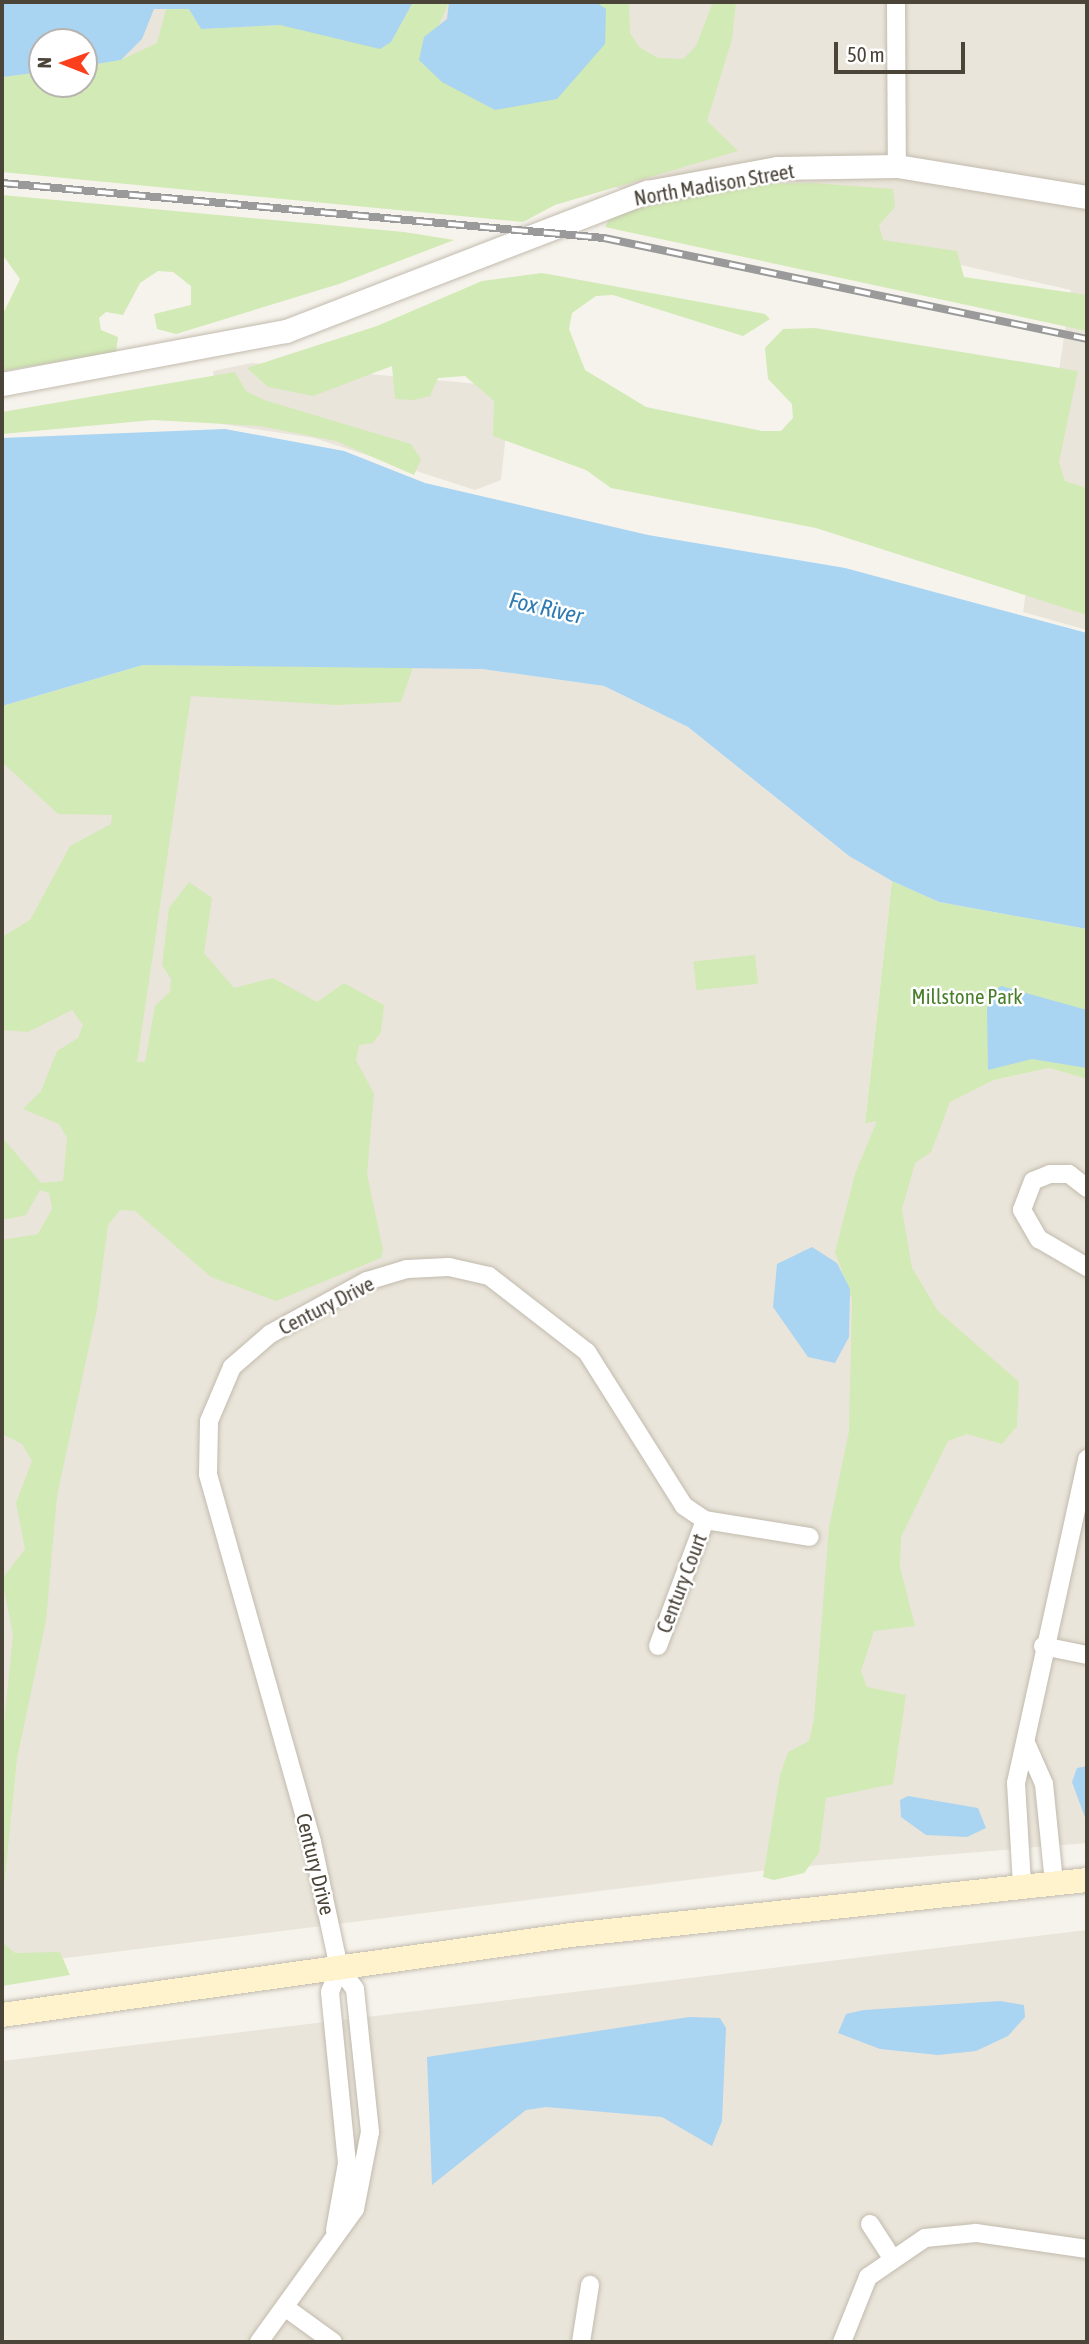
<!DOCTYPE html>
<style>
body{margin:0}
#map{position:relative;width:1089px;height:2344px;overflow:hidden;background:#f6f3ec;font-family:"Asap Condensed",sans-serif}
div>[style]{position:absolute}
.residential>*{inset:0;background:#eae5da}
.green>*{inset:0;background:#d2eab5;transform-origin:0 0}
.water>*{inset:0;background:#a9d4f2}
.roads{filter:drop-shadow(0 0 2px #c2bbae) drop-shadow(0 0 2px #c2bbae)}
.minor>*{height:18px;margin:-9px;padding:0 9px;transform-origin:9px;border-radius:9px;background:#fff}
.tertiary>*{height:23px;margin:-11.5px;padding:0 11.5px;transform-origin:11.5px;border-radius:11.5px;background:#fff}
.secondary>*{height:24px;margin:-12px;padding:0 12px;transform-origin:12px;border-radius:12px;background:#fff3cd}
.rail>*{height:8px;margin-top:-4px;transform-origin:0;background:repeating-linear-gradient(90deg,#fff 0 16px,#9a9a9a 0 32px);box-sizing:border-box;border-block:2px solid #9a9a9a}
span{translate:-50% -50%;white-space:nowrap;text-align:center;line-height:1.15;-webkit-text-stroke:5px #fff;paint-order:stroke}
.street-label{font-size:21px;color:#4b4439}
.park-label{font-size:21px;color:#4a7f2a}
.water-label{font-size:23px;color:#2e7ab2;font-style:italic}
.frame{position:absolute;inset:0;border:4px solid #4b4439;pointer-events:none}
.north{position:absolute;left:28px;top:28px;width:70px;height:70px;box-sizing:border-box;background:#fff;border:2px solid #b7b4b0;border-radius:50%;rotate:271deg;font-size:19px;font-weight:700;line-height:28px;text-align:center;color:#4b4439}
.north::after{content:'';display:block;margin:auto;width:24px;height:32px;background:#fc3f1d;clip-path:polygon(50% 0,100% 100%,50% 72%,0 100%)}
.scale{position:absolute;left:834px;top:42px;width:131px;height:32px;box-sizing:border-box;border:4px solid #4b4439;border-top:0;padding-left:9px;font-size:21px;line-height:24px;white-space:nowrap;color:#4b4439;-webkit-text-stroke:5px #fff;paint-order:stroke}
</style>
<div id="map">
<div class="residential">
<div style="clip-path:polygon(evenodd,2px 2px,1087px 2px,1087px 630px,1023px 612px,1071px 290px,561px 175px,2px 135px,2px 2px,42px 42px,84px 42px,84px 84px,42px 84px,42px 42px)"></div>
<div style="clip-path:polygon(252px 363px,511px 387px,501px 480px,475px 490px,314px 438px,222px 424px,213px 371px)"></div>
<div style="clip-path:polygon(317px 664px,482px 669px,604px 686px,688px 727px,849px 856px,892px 881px,865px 1122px,929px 1112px,994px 1080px,1049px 1068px,1087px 1079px,1087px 1843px,784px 1868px,2px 1966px,2px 706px)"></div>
<div style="clip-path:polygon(1087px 1930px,1087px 2342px,2px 2342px,2px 2061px)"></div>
</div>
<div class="green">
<div style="clip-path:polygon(413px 2px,449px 2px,438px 27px,474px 97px,495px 110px,595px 2px,555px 2px,629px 2px,630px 33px,639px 47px,658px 58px,683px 59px,696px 46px,713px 2px,736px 2px,732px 39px,707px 121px,738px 151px,555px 205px,523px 222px,2px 172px,2px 77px,42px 72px,42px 84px,84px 84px,84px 66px,121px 60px,157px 43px,166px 9px,189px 9px,201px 29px,280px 25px,391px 42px)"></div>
<div style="clip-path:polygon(813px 183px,893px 189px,895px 207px,879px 225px,883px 240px,957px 251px,964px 277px,1087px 295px,1087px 331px,605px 227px,612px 214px,751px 184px)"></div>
<div style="clip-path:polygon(2px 195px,404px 232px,454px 240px,339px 284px,176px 334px,157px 329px,154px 314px,191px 305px,191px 286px,173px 272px,158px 271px,140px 283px,123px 315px,106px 312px,99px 318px,101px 330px,118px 337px,116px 352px,2px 371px,2px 316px,20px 279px,2px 254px)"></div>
<div style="clip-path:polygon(542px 273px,765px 314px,770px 319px,743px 336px,613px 295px,596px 296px,572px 313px,569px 329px,585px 370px,646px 407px,762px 431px,781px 431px,793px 418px,792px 404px,768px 379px,765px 348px,783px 329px,815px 328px,1078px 371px,1059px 462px,1065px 481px,1087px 488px,1087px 615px,816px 528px,611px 488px,586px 470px,493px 436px,494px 401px,465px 376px,438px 378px,430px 396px,414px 400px,395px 399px,392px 366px,313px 396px,268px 387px,247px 368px,377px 326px,482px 281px)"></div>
<div style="clip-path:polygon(235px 372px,246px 391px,264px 400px,411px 444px,421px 459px,414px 475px,336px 441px,260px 426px,153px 420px,2px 434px,2px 412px)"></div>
<div style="clip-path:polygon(143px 665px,413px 667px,401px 702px,337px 705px,191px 696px,137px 1062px,145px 1062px,155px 1006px,170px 992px,171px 979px,162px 965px,169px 908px,189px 882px,212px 898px,204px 953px,234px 988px,273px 978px,317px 1002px,344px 983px,384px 1005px,381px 1032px,373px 1043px,359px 1045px,356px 1060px,374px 1094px,367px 1174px,383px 1250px,381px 1258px,276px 1301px,211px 1277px,135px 1211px,120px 1210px,108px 1225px,97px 1309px,57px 1496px,46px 1621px,17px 1759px,4px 1886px,2px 1942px,15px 1953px,60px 1952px,70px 1975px,2px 1986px,2px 1743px,13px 1635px,2px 1579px,25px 1549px,16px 1503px,32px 1461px,22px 1444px,2px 1434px,2px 1240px,38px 1234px,52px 1209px,49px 1193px,40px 1190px,26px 1215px,2px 1220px,2px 1137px,41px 1183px,63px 1181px,67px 1138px,59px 1124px,23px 1109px,41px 1091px,57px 1051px,78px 1038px,83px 1025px,72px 1010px,28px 1032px,2px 1030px,2px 937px,30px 920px,70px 846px,111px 824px,112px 815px,58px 814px,2px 762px,2px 706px)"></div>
<div style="clip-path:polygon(892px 881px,939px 902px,1087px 929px,1087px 1079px,1049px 1068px,994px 1080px,950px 1102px,931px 1152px,915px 1163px,902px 1209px,912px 1268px,938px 1311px,1019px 1382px,1017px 1426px,1002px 1444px,967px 1434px,948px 1441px,901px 1537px,900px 1567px,915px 1626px,874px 1631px,861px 1671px,867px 1687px,906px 1695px,893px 1784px,826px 1798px,819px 1853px,804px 1873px,774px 1880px,763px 1877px,780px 1775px,788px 1752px,809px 1741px,814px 1719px,829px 1527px,849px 1431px,852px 1299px,835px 1252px,855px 1174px,877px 1121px,865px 1123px)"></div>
<div style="left:755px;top:955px;width:29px;height:62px;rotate:84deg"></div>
</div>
<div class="water">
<div style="clip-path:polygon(2px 2px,413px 2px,391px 42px,380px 49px,280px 25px,201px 29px,189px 9px,154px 9px,142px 39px,121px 60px,84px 66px,84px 42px,42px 42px,42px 72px,2px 77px)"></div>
<div style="clip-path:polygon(449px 2px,596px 2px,606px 9px,605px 44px,557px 99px,495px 110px,442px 82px,419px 60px,424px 37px,447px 19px)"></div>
<div style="clip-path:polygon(225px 429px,344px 451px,425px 483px,648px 535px,845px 568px,1087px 633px,1087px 929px,939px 902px,892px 881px,849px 856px,688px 727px,604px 686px,482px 669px,143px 665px,2px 706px,2px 438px)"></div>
<div style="clip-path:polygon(1001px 986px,1087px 1010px,1087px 1068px,1032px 1059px,988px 1070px,987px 1009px,990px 994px)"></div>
<div style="clip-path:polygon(812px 1247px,837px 1263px,850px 1289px,849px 1337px,835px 1363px,808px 1357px,773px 1307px,777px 1264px)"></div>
<div style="clip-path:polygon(1087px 1766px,1087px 1823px,1072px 1782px,1077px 1768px)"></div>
<div style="clip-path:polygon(908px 1796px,978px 1808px,986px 1828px,967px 1837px,926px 1835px,901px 1817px,900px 1800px)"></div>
<div style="clip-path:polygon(1000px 2001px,1024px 2005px,1025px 2017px,1008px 2036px,976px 2051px,938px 2055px,880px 2049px,838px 2033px,846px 2014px,864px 2010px)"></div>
<div style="clip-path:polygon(689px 2017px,720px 2018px,726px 2028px,722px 2121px,712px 2146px,662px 2117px,546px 2107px,526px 2110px,432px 2185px,427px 2057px)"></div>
</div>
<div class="roads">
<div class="minor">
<div style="left:896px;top:2px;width:164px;rotate:89.7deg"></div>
<div style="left:1087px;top:1188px;width:23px;rotate:-142deg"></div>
<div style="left:1069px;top:1174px;width:19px;rotate:180deg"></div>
<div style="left:1050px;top:1174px;width:18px;rotate:158deg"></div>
<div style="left:1033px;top:1181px;width:31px;rotate:111deg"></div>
<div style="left:1022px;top:1210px;width:34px;rotate:60deg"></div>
<div style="left:1039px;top:1239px;width:56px;rotate:30.3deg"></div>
<div style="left:658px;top:1646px;width:134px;rotate:-69.5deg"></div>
<div style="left:1043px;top:1646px;width:45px;rotate:11.6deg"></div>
<div style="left:1026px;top:1743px;width:45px;rotate:66.3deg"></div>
<div style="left:1044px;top:1784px;width:99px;rotate:84.2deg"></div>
<div style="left:1022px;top:1884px;width:101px;rotate:-93.4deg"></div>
<div style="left:1016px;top:1783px;width:332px;rotate:-77.6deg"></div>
<div style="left:870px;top:2224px;width:38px;rotate:57deg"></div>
<div style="left:335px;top:2230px;width:68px;rotate:-79.8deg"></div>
<div style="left:347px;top:2163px;width:172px;rotate:-95.7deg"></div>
<div style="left:330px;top:1992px;width:26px;rotate:-69deg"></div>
<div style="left:286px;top:2308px;width:58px;rotate:35.9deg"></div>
<div style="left:259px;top:2342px;width:164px;rotate:-54.2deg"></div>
<div style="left:355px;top:2209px;width:78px;rotate:-79deg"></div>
<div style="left:370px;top:2132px;width:144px;rotate:-96deg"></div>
<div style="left:355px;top:1989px;width:26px;rotate:-127deg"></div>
<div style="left:339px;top:1968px;width:129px;rotate:-102.1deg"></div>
<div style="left:312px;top:1842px;width:382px;rotate:-105.8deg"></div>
<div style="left:208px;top:1474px;width:53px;rotate:-88.9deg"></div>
<div style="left:209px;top:1421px;width:59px;rotate:-66.9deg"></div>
<div style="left:232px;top:1367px;width:50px;rotate:-41deg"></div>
<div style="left:270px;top:1334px;width:111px;rotate:-28.7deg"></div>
<div style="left:367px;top:1281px;width:42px;rotate:-16.7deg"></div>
<div style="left:407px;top:1269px;width:42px;rotate:-2.7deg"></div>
<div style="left:449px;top:1267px;width:41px;rotate:12.7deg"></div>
<div style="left:489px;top:1276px;width:124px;rotate:37.8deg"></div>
<div style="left:587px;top:1352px;width:182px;rotate:57.8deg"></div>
<div style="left:684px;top:1506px;width:25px;rotate:34deg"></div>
<div style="left:705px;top:1520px;width:106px;rotate:9.2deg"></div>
<div style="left:581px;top:2342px;width:58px;rotate:-81deg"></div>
<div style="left:842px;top:2342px;width:70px;rotate:-68.2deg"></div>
<div style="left:868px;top:2277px;width:69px;rotate:-34.4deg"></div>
<div style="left:925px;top:2238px;width:51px;rotate:-5.6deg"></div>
<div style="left:976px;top:2233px;width:112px;rotate:8.2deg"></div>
</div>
<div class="tertiary">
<div style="left:2px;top:384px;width:289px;rotate:-10.6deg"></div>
<div style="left:286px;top:331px;width:387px;rotate:-21.1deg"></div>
<div style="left:647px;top:192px;width:132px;rotate:-10.5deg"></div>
<div style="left:777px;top:168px;width:120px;rotate:-1deg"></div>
<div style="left:897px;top:166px;width:193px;rotate:9.3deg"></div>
</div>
<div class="secondary">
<div style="left:2px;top:2015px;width:575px;rotate:-8deg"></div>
<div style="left:571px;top:1935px;width:519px;rotate:-6.08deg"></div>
</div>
</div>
<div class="rail">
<div style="left:2px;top:183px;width:605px;rotate:5.22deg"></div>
<div style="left:604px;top:238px;width:493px;rotate:11.8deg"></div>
</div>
<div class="street-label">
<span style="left:714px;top:184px;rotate:-10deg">North Madison Street</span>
<span style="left:326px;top:1305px;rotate:-27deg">Century Drive</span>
<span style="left:681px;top:1583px;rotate:-69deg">Century Court</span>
<span style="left:316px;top:1864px;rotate:76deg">Century Drive</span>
</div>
<div class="park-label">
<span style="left:967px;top:996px">Millstone Park</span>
</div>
<div class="water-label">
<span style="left:546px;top:608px;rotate:13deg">Fox River</span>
</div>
<div class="frame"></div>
<div class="north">N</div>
<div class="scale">50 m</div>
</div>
